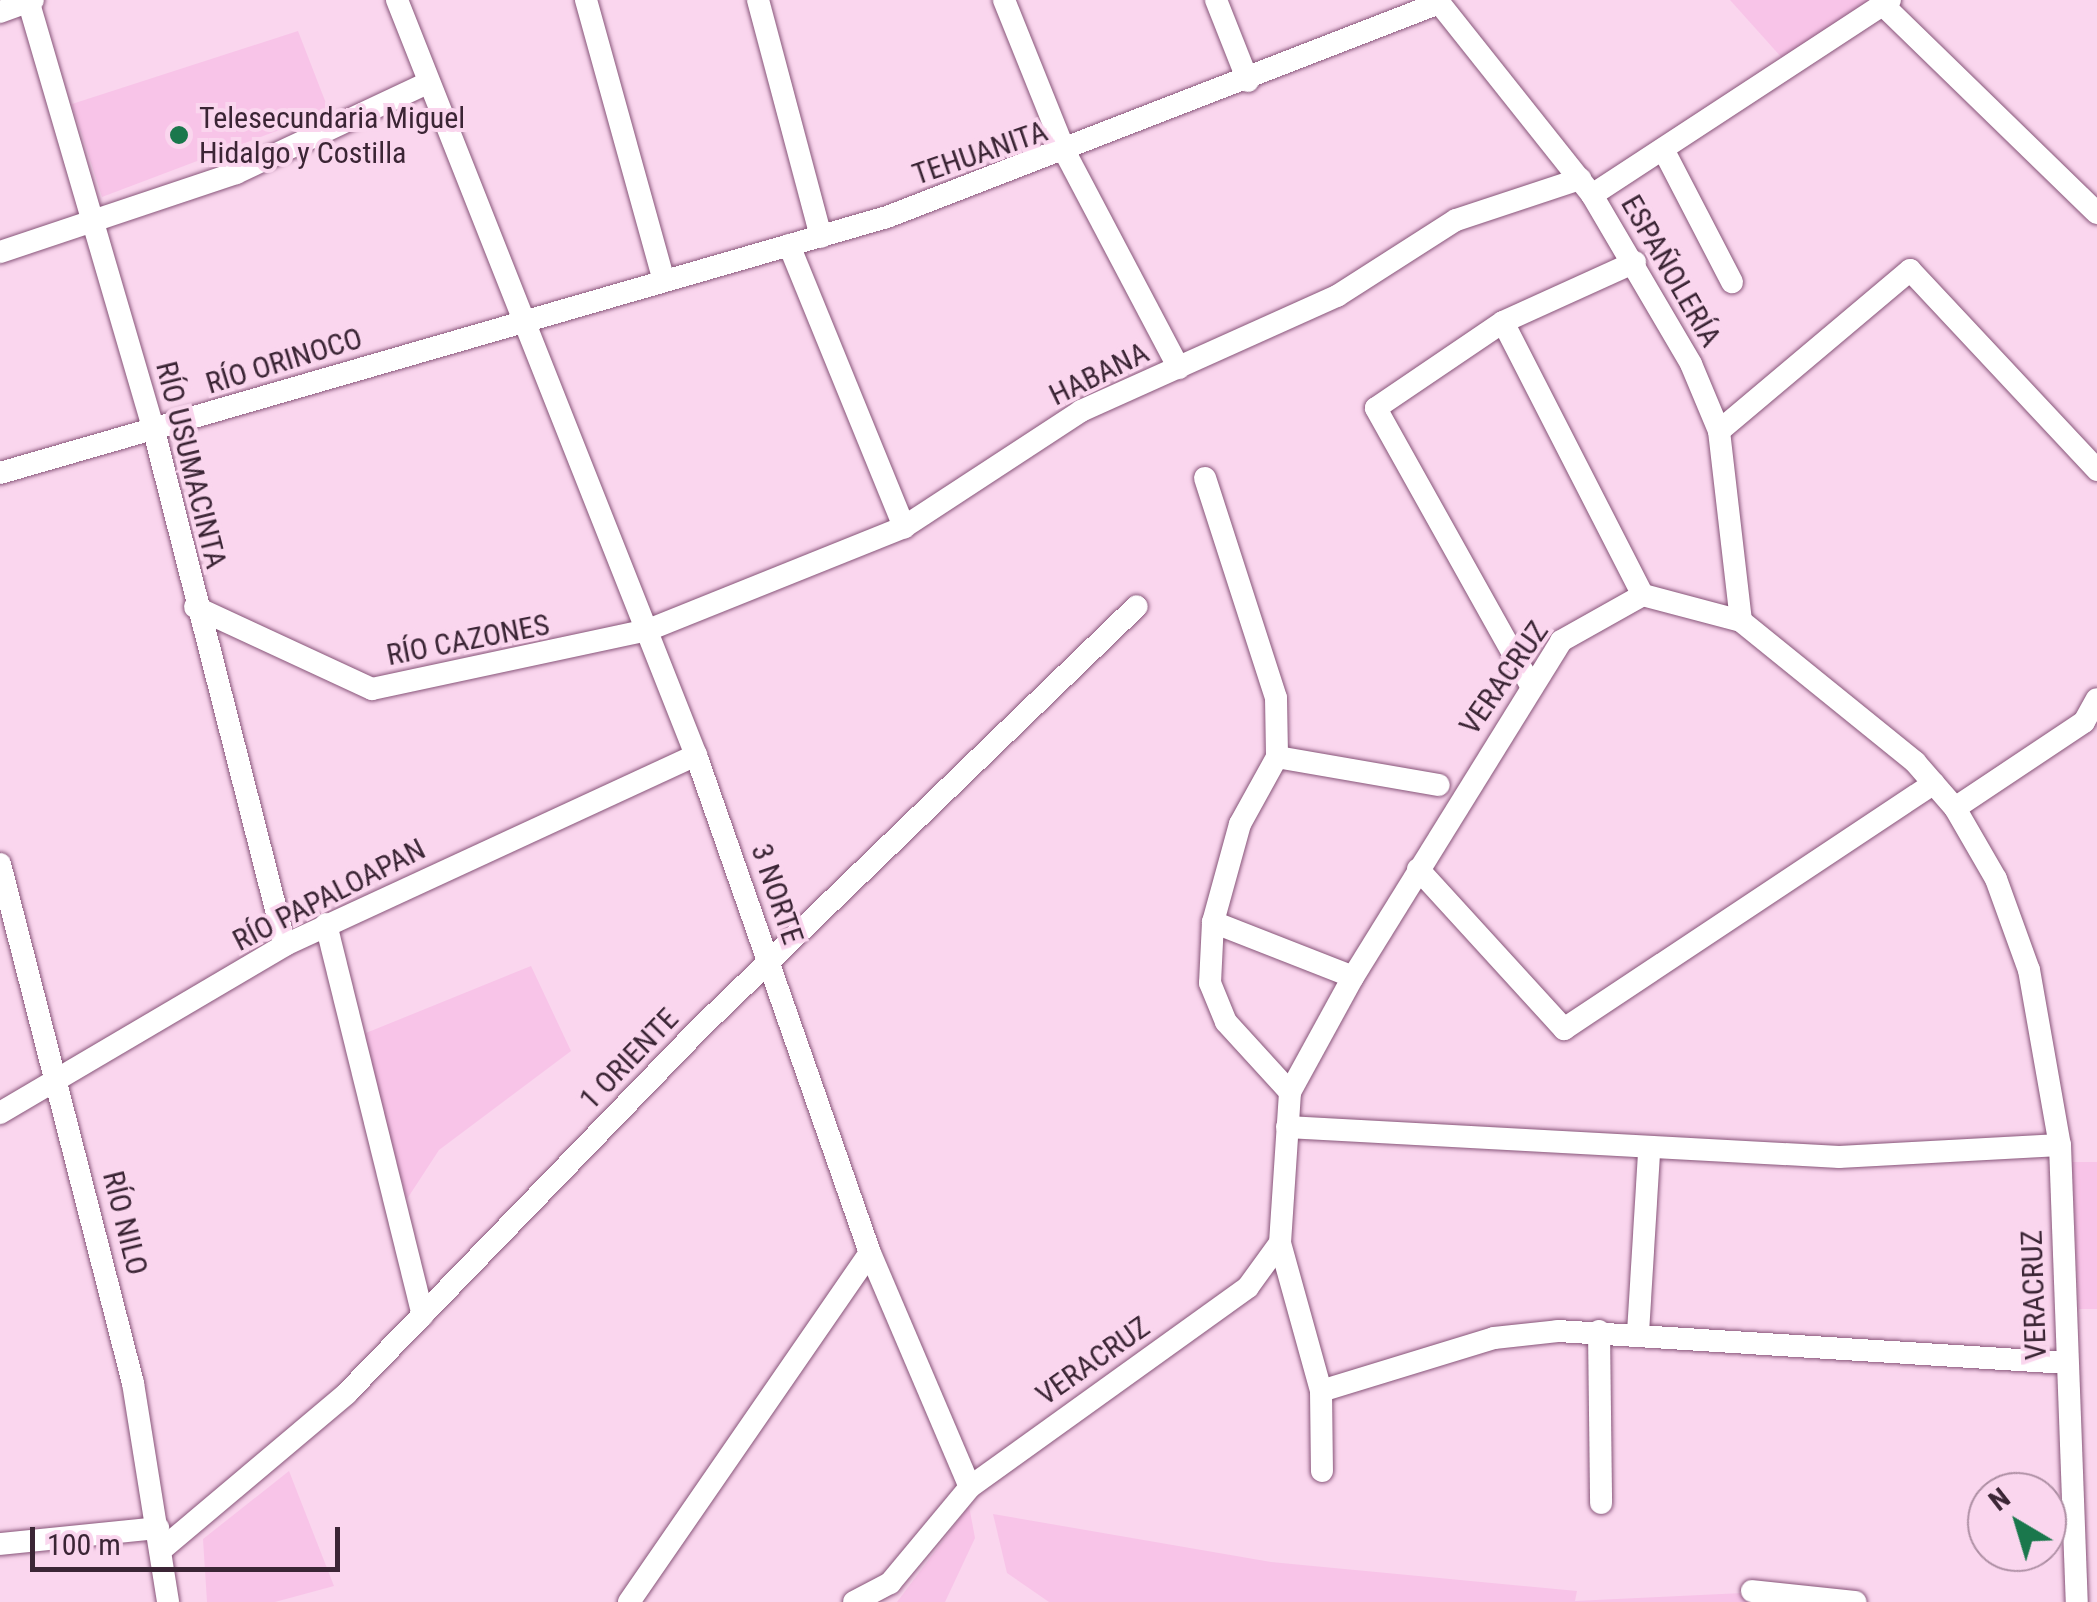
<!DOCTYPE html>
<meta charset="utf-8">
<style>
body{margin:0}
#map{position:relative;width:2097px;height:1602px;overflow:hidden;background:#fad6ee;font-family:"Roboto Condensed",sans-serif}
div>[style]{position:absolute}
.built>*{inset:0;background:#f8c4e8}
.roads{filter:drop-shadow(0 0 2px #875579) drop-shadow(0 0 2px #875579)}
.minor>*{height:22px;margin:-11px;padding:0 11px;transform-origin:11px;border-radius:11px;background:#fff}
.dots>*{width:28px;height:28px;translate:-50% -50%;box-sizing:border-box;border:5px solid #fad6ee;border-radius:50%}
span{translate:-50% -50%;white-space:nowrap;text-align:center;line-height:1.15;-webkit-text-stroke:8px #fad6ee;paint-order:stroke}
.poi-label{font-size:30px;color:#3b2535}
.left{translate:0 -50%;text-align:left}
.street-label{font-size:30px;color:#3b2535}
.north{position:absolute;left:1967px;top:1472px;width:100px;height:100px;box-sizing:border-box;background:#fad6ee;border:2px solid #ae8fa4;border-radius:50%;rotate:322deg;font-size:28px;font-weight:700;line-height:40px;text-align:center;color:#3b2535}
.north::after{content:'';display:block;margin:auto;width:35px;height:45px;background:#1a774c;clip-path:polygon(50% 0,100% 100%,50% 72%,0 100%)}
.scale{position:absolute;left:30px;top:1527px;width:310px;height:45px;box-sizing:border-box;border:5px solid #3b2535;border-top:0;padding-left:12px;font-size:30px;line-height:35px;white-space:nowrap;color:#3b2535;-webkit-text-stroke:8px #fad6ee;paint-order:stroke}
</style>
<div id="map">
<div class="built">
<div style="clip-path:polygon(1730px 0,1871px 0,1783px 59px)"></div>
<div style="clip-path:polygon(298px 31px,329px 111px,102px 197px,72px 104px)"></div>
<div style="clip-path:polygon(531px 966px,571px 1051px,439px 1150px,407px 1199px,361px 1035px)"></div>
<div style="clip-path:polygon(2072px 1162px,2097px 1162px,2097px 1309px,2079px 1309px)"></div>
<div style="clip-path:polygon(289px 1471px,334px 1586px,275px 1602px,207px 1602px,203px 1539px)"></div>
<div style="clip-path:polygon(969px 1506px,975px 1538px,945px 1602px,897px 1602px)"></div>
<div style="clip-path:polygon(993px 1514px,1271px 1562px,1577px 1591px,1575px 1601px,1743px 1593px,1781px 1602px,1049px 1602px,1007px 1573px)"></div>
</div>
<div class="roads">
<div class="minor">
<div style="left:28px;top:0;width:449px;rotate:73.7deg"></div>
<div style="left:154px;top:431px;width:530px;rotate:75.7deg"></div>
<div style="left:397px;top:0;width:812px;rotate:68.4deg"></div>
<div style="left:696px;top:755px;width:528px;rotate:70.74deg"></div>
<div style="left:870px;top:1253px;width:254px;rotate:66.9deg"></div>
<div style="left:586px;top:0;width:288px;rotate:74.5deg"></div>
<div style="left:758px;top:0;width:245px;rotate:75.1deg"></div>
<div style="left:1004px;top:0;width:166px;rotate:68.1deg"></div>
<div style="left:1066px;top:154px;width:242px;rotate:62.2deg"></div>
<div style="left:1216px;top:0;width:87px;rotate:68.4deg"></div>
<div style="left:1437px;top:0;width:249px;rotate:51.5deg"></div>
<div style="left:1592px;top:195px;width:196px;rotate:59.6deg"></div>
<div style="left:1691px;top:364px;width:73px;rotate:67.3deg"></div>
<div style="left:1719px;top:431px;width:191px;rotate:83.4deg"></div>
<div style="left:1882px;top:4px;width:300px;rotate:44.2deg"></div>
<div style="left:0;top:12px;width:35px;rotate:-20deg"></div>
<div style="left:1663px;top:149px;width:150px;rotate:62.6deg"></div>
<div style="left:1592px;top:195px;width:356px;rotate:-33.2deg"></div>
<div style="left:789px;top:245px;width:305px;rotate:67.8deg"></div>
<div style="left:0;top:252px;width:249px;rotate:-18.5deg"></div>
<div style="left:236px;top:173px;width:209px;rotate:-25.2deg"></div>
<div style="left:1503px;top:322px;width:307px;rotate:62.9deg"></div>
<div style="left:1719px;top:431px;width:250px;rotate:-40.1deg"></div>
<div style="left:1910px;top:270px;width:274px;rotate:46.9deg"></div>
<div style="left:0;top:473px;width:923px;rotate:-16.1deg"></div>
<div style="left:887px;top:217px;width:592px;rotate:-21.19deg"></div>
<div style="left:1205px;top:478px;width:231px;rotate:72.1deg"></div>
<div style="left:1276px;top:698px;width:59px;rotate:89deg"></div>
<div style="left:1277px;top:757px;width:77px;rotate:118.9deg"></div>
<div style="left:1240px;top:824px;width:102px;rotate:105.4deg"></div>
<div style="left:1213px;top:922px;width:61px;rotate:92.8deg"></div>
<div style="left:1210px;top:983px;width:42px;rotate:67.7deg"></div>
<div style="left:1226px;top:1022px;width:95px;rotate:47.6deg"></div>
<div style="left:195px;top:607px;width:195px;rotate:24.9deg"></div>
<div style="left:372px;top:689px;width:282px;rotate:-12.1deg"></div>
<div style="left:648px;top:630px;width:276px;rotate:-21.9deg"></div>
<div style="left:904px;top:527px;width:212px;rotate:-33.2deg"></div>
<div style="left:1081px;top:411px;width:281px;rotate:-24.2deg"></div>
<div style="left:1337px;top:296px;width:141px;rotate:-32.6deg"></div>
<div style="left:1456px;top:220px;width:131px;rotate:-18.3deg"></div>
<div style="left:1530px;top:684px;width:316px;rotate:-119.2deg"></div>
<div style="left:1376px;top:408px;width:153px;rotate:-34.1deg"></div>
<div style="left:1503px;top:322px;width:145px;rotate:-24.4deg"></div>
<div style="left:1277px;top:757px;width:164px;rotate:9.8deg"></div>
<div style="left:1955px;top:808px;width:155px;rotate:-33.7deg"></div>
<div style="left:2084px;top:722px;width:26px;rotate:-61deg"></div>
<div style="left:0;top:864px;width:536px;rotate:75.63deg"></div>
<div style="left:133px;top:1383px;width:222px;rotate:80.9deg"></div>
<div style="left:1418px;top:869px;width:217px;rotate:47.6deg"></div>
<div style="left:1564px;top:1029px;width:444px;rotate:-33.6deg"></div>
<div style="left:1213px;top:922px;width:150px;rotate:21.4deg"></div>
<div style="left:326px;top:924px;width:403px;rotate:76.1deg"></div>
<div style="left:0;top:1113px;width:331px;rotate:-30.5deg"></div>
<div style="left:285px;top:945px;width:453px;rotate:-24.8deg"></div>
<div style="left:1287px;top:1127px;width:553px;rotate:3.11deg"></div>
<div style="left:1839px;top:1157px;width:221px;rotate:-3.1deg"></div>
<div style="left:1280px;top:1243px;width:154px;rotate:74.5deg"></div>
<div style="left:1321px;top:1391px;width:80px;rotate:89.3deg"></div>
<div style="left:1599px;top:1331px;width:172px;rotate:89.3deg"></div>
<div style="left:1638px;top:1333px;width:182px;rotate:-86.5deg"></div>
<div style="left:1321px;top:1391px;width:181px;rotate:-17deg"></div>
<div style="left:1494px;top:1338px;width:64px;rotate:-6.2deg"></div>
<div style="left:1558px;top:1331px;width:509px;rotate:3.6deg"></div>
<div style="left:0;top:1544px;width:159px;rotate:-5.8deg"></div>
<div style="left:161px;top:1550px;width:242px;rotate:-40.1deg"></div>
<div style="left:346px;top:1394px;width:509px;rotate:-45.95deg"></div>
<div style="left:700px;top:1028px;width:607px;rotate:-44deg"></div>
<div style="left:1752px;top:1591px;width:104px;rotate:6.1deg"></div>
<div style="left:629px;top:1602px;width:424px;rotate:-55.4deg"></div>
<div style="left:854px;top:1602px;width:41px;rotate:-27.8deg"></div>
<div style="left:890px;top:1583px;width:125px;rotate:-50.2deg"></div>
<div style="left:970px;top:1487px;width:342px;rotate:-35.7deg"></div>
<div style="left:1248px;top:1287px;width:54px;rotate:-54deg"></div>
<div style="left:1280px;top:1243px;width:151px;rotate:-86.2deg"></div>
<div style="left:1290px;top:1092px;width:131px;rotate:-61.3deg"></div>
<div style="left:1353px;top:977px;width:395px;rotate:-58.2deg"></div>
<div style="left:1561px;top:641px;width:94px;rotate:-29.3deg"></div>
<div style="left:1643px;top:595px;width:101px;rotate:14.9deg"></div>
<div style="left:1741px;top:621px;width:224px;rotate:39deg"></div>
<div style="left:1915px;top:762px;width:61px;rotate:49deg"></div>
<div style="left:1955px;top:808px;width:82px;rotate:60deg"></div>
<div style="left:1996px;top:879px;width:97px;rotate:70.1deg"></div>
<div style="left:2029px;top:970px;width:178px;rotate:80deg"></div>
<div style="left:2060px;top:1145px;width:457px;rotate:87.9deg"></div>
</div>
</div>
<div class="dots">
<div style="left:179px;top:135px;background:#1a774c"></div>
</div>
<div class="poi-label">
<span class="left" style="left:199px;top:135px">Telesecundaria Miguel<br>Hidalgo y Costilla</span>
</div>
<div class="street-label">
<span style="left:980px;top:153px;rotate:-19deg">TEHUANITA</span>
<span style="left:1671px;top:271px;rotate:60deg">ESPAÑOLERÍA</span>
<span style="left:284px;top:361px;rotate:-17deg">RÍO ORINOCO</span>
<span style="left:1099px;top:374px;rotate:-26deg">HABANA</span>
<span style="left:191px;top:465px;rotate:76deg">RÍO USUMACINTA</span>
<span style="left:468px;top:640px;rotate:-11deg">RÍO CAZONES</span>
<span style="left:1504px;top:678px;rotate:-55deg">VERACRUZ</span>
<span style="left:777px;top:894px;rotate:71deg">3 NORTE</span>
<span style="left:329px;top:895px;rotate:-27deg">RÍO PAPALOAPAN</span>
<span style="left:629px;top:1059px;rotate:-46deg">1 ORIENTE</span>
<span style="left:125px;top:1223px;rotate:76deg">RÍO NILO</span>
<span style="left:2034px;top:1295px;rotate:-92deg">VERACRUZ</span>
<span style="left:1093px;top:1361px;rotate:-35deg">VERACRUZ</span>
</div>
<div class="north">N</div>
<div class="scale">100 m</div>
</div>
